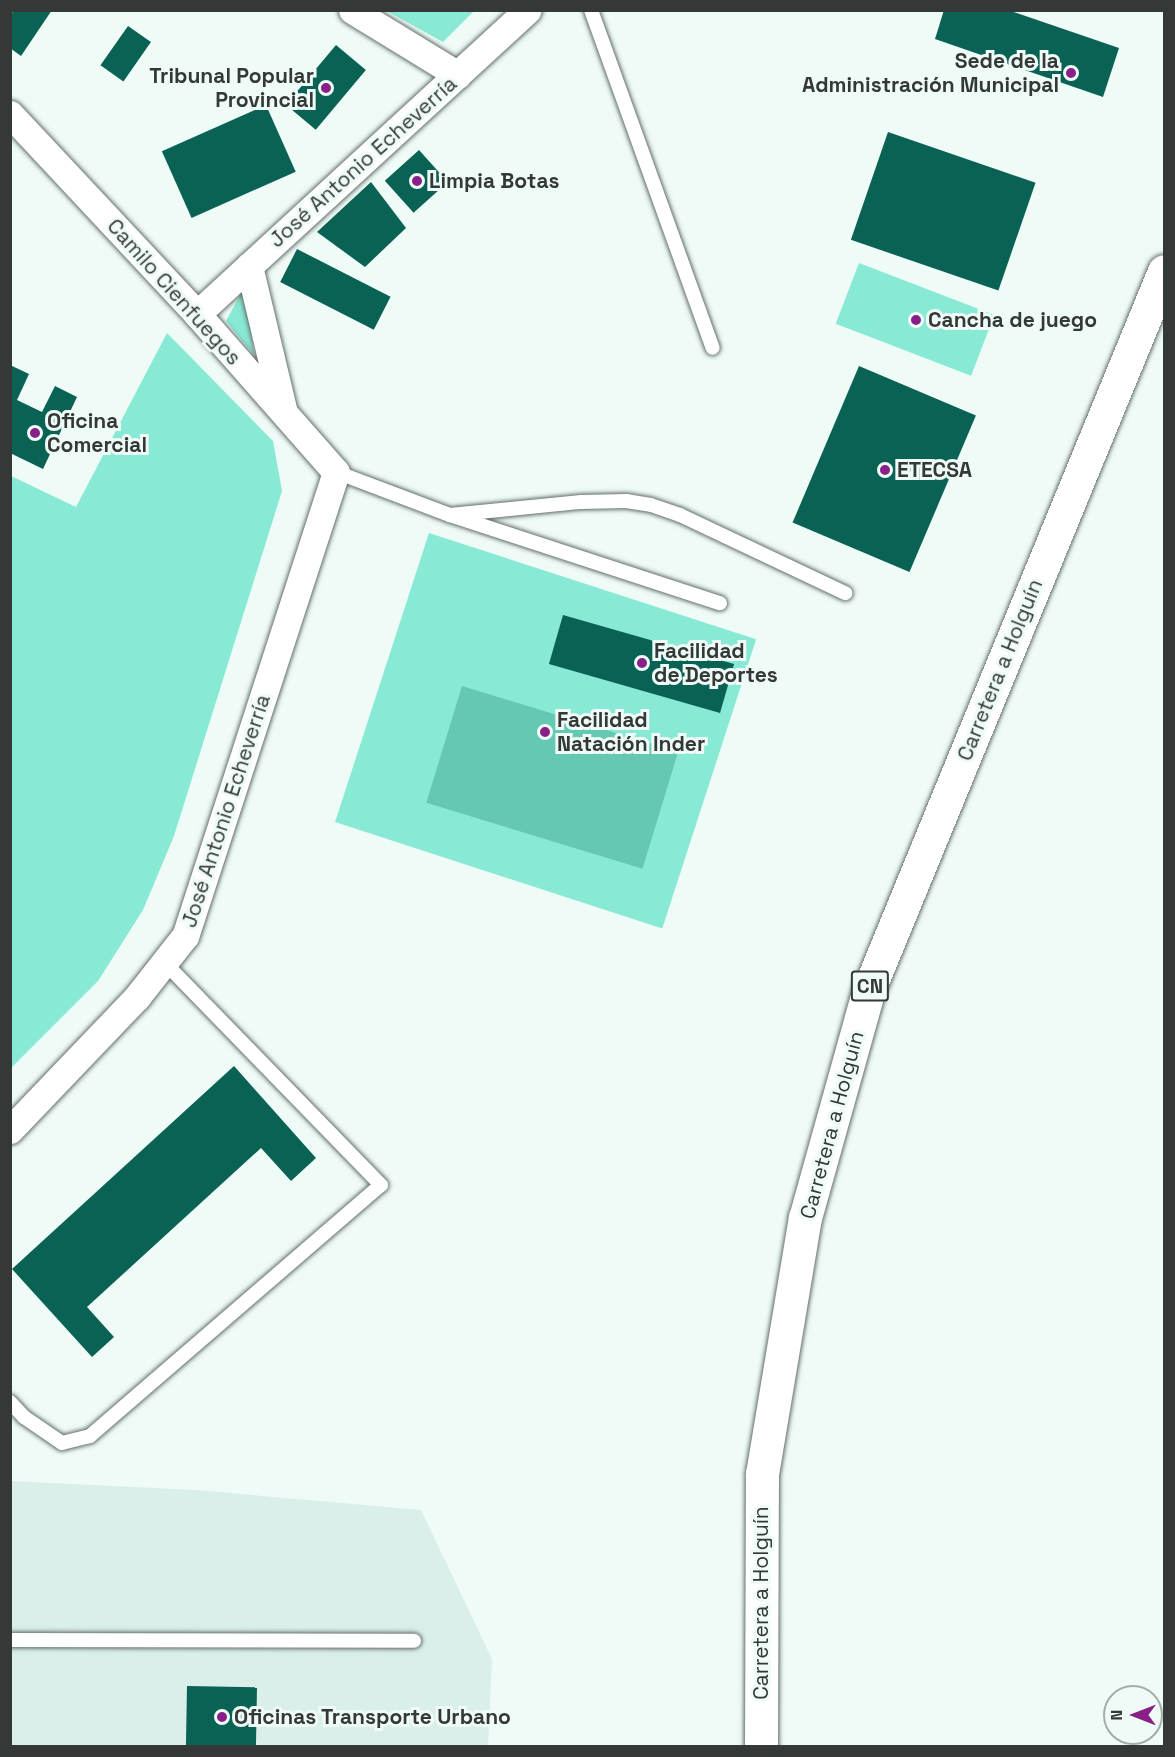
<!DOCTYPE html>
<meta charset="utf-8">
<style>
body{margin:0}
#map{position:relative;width:1175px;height:1757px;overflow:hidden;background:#eefbf7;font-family:"Space Grotesk",sans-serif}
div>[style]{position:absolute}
.built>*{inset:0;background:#dbefea}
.green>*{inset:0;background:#88e9d4;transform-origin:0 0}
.water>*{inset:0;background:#65c8b3;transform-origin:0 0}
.building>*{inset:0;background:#096254;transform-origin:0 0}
.roads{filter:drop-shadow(0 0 2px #646f6c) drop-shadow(0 0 2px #646f6c)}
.lane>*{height:14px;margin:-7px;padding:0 7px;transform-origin:7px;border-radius:7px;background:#fff}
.street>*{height:27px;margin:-13.5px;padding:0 13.5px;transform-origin:13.5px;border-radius:13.5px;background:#fff}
.primary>*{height:33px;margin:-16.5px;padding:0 16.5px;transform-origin:16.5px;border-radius:16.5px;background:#fff}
.dots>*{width:16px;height:16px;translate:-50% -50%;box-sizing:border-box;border:3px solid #eefbf7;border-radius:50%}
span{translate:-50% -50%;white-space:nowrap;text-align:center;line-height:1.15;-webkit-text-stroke:6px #eefbf7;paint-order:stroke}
.shield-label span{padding:2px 4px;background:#eefbf7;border:2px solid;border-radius:4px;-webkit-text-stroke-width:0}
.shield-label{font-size:20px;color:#343837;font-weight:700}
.poi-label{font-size:21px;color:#343837;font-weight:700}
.right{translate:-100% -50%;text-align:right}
.left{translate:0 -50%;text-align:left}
.street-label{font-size:21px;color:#343837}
.frame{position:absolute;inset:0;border:12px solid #343837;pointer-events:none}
.north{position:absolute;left:1103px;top:1685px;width:60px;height:60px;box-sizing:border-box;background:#eefbf7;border:2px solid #a4adaa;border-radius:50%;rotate:270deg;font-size:16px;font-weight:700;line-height:24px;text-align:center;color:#343837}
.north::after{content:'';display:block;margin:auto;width:21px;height:27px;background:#882087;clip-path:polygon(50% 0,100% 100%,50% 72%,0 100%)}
</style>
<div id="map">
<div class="built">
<div style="clip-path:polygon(10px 1481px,196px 1490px,421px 1510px,492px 1659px,488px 1746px,11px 1746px)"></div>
</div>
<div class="green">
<div style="clip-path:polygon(387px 11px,474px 10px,474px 11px,443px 42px)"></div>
<div style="left:859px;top:263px;width:145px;height:65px;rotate:21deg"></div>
<div style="clip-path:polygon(245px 286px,254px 355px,226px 321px)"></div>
<div style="clip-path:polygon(167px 333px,273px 441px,282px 491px,174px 836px,143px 910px,98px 981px,11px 1068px,11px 476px,76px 507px)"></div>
<div style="left:429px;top:533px;width:344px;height:304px;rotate:18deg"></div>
</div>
<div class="water">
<div style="left:462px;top:686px;width:226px;height:122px;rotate:17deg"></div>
</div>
<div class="building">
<div style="clip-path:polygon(14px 10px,52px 10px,21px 56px,10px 48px,10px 16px)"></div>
<div style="clip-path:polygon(944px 10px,1008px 10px,1119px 48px,1103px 97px,935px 39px)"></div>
<div style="left:128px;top:26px;width:28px;height:48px;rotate:35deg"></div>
<div style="left:336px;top:45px;width:39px;height:78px;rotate:40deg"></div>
<div style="left:266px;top:105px;width:73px;height:114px;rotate:66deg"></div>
<div style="left:888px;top:132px;width:156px;height:114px;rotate:19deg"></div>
<div style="left:419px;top:150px;width:43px;height:46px;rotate:48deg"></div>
<div style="clip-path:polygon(371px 182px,406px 228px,365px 267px,317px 232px)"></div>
<div style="left:297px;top:249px;width:105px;height:37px;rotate:27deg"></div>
<div style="clip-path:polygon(10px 365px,29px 374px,17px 400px,42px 412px,55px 386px,77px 397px,43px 469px,10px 453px)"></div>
<div style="left:859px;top:366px;width:127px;height:170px;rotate:23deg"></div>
<div style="left:563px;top:615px;width:178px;height:51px;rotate:16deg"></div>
<div style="clip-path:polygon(234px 1066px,316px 1158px,291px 1181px,261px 1148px,87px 1307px,114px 1337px,92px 1357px,12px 1269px)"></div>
<div style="left:187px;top:1686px;width:70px;height:60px;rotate:1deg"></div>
</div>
<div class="roads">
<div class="lane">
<div style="left:591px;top:10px;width:359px;rotate:70.2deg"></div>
<div style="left:336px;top:472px;width:122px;rotate:20.7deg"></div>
<div style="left:450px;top:515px;width:284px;rotate:18.1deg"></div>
<div style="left:450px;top:515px;width:132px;rotate:-5.7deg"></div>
<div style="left:581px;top:502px;width:45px;rotate:-1.3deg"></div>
<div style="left:626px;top:501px;width:25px;rotate:9deg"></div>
<div style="left:651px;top:505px;width:31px;rotate:19deg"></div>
<div style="left:680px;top:515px;width:183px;rotate:25.3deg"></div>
<div style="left:10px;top:1402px;width:21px;rotate:47deg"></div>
<div style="left:24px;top:1417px;width:46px;rotate:34.4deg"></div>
<div style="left:62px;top:1443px;width:29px;rotate:-14deg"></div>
<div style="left:90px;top:1436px;width:384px;rotate:-40.8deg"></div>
<div style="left:381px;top:1185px;width:311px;rotate:-134.2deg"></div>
<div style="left:10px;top:1640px;width:404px;rotate:0.1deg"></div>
</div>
<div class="street">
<div style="left:352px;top:10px;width:124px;rotate:31.5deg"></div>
<div style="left:10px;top:114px;width:274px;rotate:46.9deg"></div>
<div style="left:197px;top:314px;width:210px;rotate:48.7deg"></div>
<div style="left:336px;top:472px;width:488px;rotate:108deg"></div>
<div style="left:185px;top:936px;width:78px;rotate:128.2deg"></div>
<div style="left:137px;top:997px;width:184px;rotate:133.7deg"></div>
<div style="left:249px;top:266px;width:147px;rotate:76.6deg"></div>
<div style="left:197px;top:314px;width:449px;rotate:-42.6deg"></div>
</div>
<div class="primary">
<div style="left:761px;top:1746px;width:272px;rotate:-89.8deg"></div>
<div style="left:762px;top:1474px;width:260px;rotate:-80.5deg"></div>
<div style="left:805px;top:1218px;width:238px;rotate:-74.4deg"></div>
<div style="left:869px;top:989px;width:776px;rotate:-67.66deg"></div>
</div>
</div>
<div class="dots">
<div style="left:1071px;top:73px;background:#882087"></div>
<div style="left:326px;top:88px;background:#882087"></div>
<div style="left:417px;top:181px;background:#882087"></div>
<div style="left:916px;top:320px;background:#882087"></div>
<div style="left:35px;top:433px;background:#882087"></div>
<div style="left:885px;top:470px;background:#882087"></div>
<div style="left:642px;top:663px;background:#882087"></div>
<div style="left:545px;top:732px;background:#882087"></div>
<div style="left:222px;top:1717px;background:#882087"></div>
</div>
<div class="shield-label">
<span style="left:870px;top:986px">CN</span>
</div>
<div class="poi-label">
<span class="right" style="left:1059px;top:73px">Sede de la<br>Administración Municipal</span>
<span class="right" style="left:314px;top:88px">Tribunal Popular<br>Provincial</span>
<span class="left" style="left:429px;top:181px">Limpia Botas</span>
<span class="left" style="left:928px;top:320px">Cancha de juego</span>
<span class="left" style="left:47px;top:433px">Oficina<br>Comercial</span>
<span class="left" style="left:897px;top:470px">ETECSA</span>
<span class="left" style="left:654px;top:663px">Facilidad<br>de Deportes</span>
<span class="left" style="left:557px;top:732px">Facilidad<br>Natación Inder</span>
<span class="left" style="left:234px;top:1717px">Oficinas Transporte Urbano</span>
</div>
<div class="street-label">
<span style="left:363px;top:162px;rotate:-42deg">José Antonio Echeverría</span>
<span style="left:174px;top:292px;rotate:48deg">Camilo Cienfuegos</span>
<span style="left:1000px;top:670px;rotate:-68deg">Carretera a Holguín</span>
<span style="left:226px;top:811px;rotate:-72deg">José Antonio Echeverría</span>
<span style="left:832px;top:1125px;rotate:-75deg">Carretera a Holguín</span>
<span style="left:761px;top:1603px;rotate:-90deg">Carretera a Holguín</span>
</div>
<div class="frame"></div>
<div class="north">N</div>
</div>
